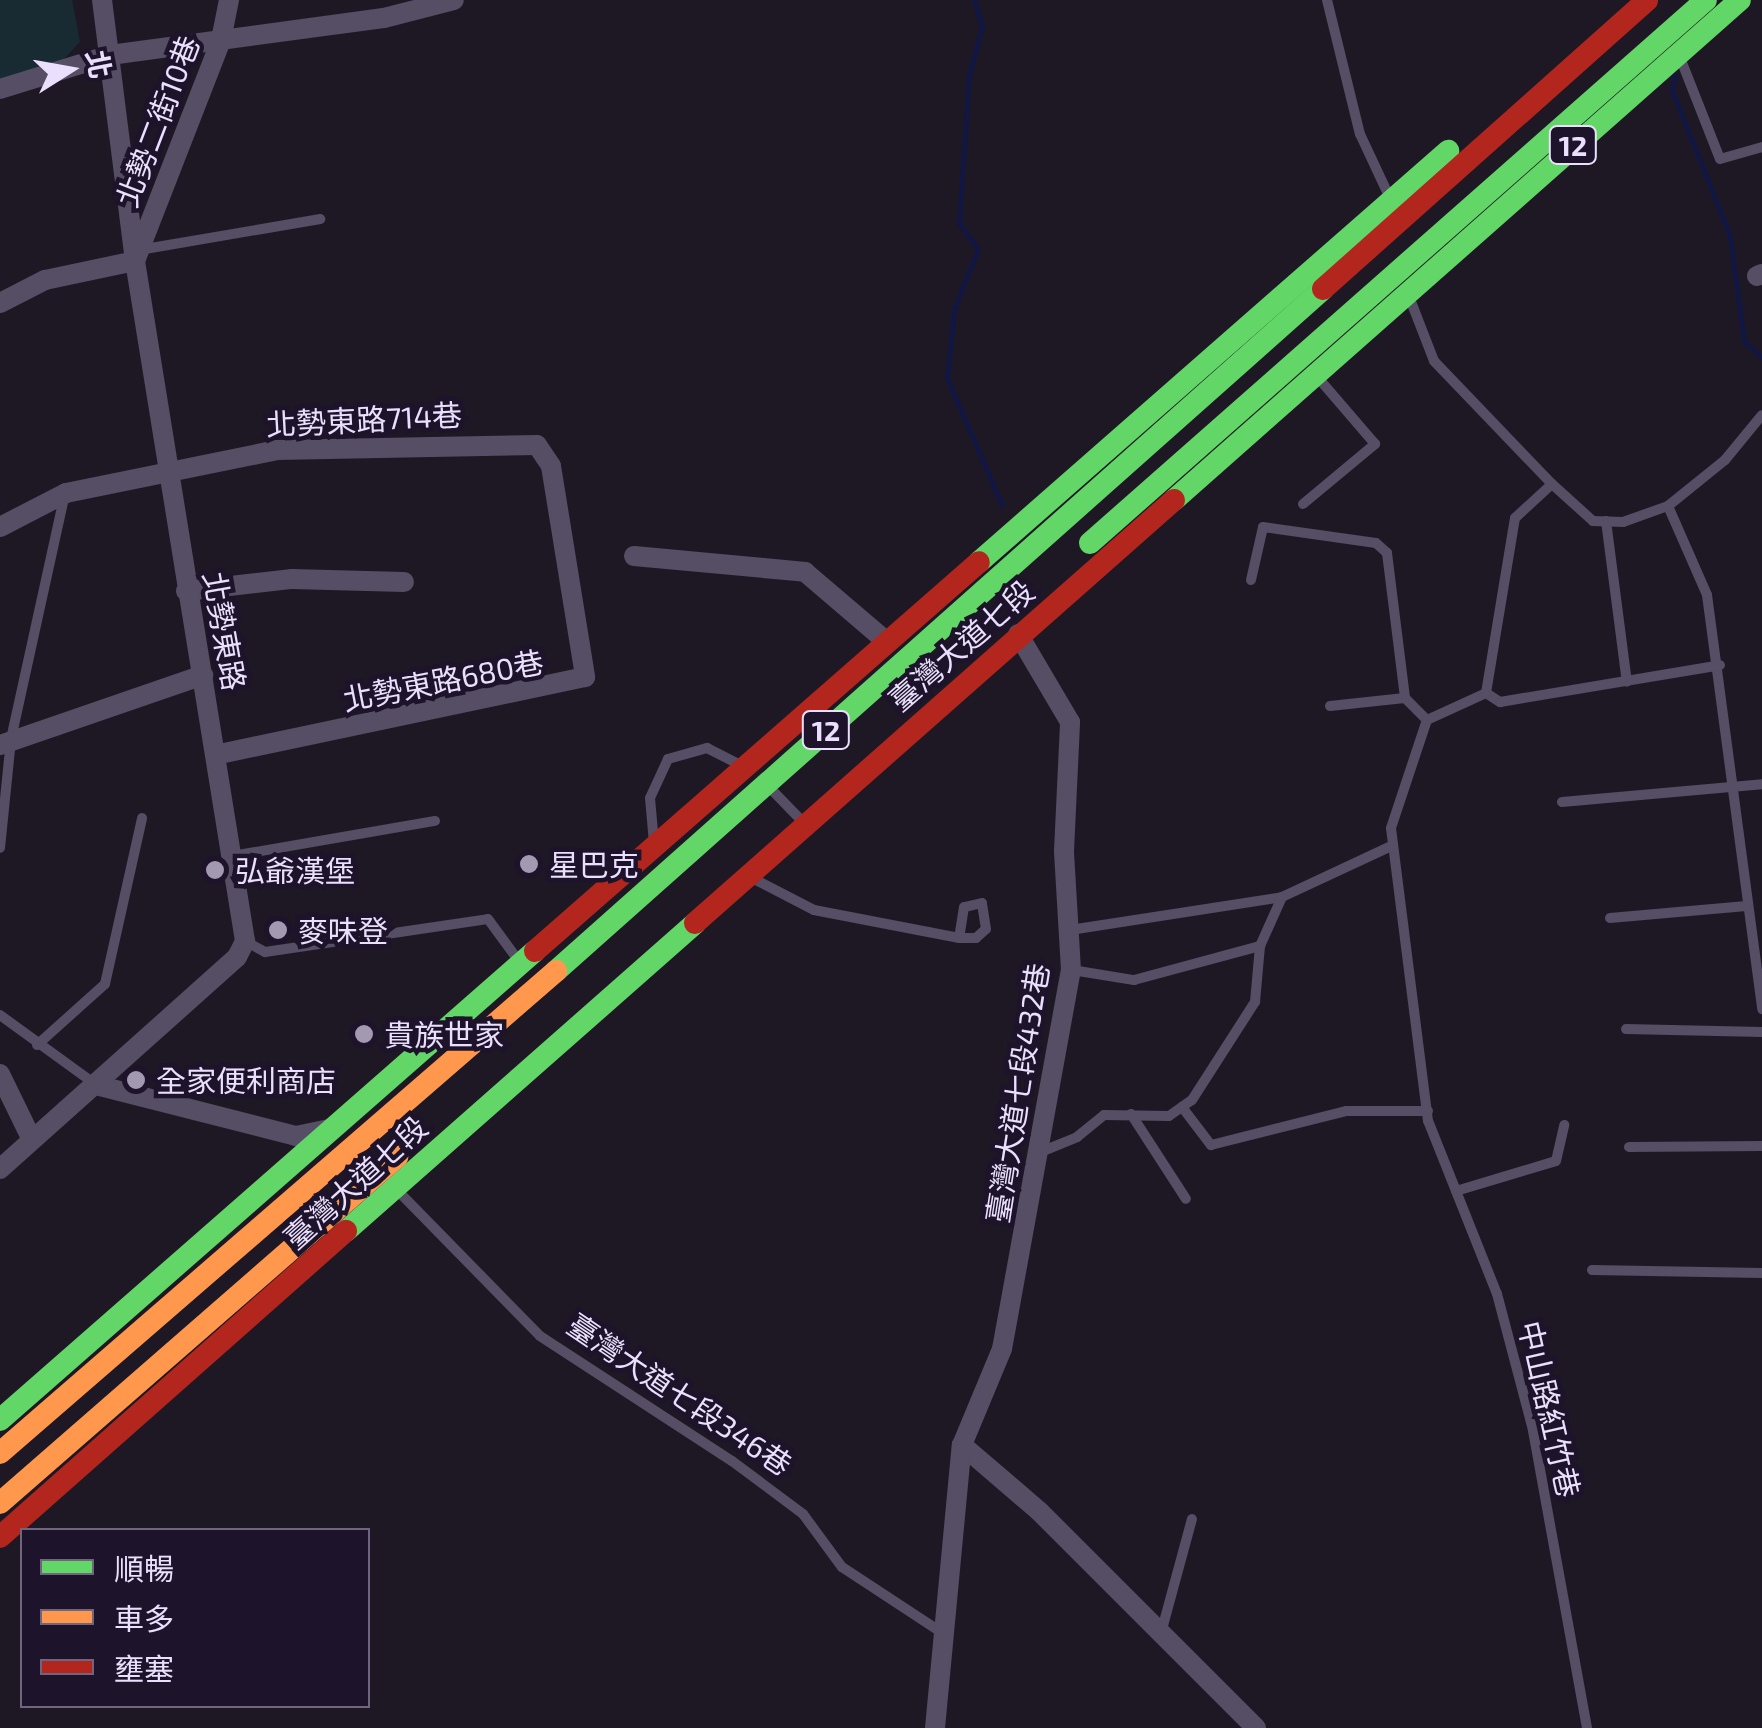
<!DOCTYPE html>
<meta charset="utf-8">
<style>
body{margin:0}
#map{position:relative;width:1762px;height:1728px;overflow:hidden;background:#1e1825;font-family:"Exo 2","Noto Sans TC",sans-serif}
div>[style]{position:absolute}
.green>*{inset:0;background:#182a32}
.stream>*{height:5px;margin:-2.5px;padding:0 2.5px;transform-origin:2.5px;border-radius:2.5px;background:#111643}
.lane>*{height:10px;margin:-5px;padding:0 5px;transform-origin:5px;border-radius:5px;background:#554e64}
.street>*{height:20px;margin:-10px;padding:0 10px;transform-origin:10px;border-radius:10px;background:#554e64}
.fast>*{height:22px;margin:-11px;padding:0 11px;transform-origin:11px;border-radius:11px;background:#63d668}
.slow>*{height:22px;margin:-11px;padding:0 11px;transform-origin:11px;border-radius:11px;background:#ff974d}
.jam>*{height:22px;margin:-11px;padding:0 11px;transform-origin:11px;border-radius:11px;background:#b3261e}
.dots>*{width:28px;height:28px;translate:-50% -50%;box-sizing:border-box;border:5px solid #1d132a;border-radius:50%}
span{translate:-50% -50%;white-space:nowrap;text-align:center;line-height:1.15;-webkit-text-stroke:9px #1d132a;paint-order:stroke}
.shield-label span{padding:2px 8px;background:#1d132a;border:2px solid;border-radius:8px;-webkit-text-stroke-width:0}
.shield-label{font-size:28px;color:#eadffc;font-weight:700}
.street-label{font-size:30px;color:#eadffc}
.poi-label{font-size:30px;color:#eadffc}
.left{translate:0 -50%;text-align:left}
.legend{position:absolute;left:20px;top:1528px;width:350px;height:180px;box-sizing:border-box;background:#1d132a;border:2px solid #6f657e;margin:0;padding:12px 18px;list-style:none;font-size:30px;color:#eadffc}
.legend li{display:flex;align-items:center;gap:20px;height:50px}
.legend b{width:50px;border:2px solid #6f657e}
.north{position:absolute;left:20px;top:20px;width:100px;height:100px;-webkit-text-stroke:8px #1d132a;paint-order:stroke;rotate:79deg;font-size:28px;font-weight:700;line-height:40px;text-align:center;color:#eadffc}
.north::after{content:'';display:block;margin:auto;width:35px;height:45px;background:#eadffc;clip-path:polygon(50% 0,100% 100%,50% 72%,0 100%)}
</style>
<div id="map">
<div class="green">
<div style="clip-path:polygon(0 0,72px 0,80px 42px,61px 62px,0 82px)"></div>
</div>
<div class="stream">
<div style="left:974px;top:0;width:27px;rotate:73deg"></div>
<div style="left:982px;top:26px;width:52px;rotate:104.6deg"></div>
<div style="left:969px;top:76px;width:147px;rotate:93.9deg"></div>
<div style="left:959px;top:223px;width:32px;rotate:54deg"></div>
<div style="left:978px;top:249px;width:65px;rotate:111.8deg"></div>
<div style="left:954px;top:309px;width:69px;rotate:95.8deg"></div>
<div style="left:947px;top:378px;width:138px;rotate:66.6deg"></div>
<div style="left:1675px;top:75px;width:16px;rotate:101deg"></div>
<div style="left:1672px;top:91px;width:156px;rotate:68.2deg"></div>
<div style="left:1730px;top:236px;width:106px;rotate:82.4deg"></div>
<div style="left:1744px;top:341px;width:24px;rotate:42deg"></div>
</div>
<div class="lane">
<div style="left:1327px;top:0;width:138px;rotate:76.2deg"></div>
<div style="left:1360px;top:134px;width:71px;rotate:64.9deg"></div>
<div style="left:1681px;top:60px;width:106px;rotate:68.5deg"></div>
<div style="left:1720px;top:159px;width:44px;rotate:-15.9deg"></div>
<div style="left:139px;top:250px;width:184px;rotate:-9.7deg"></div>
<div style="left:1410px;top:299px;width:66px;rotate:68.8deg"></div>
<div style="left:1434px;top:361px;width:170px;rotate:46.2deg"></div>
<div style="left:1303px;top:504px;width:94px;rotate:-39.8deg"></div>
<div style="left:1375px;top:444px;width:86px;rotate:-130.7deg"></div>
<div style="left:1668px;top:506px;width:97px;rotate:66.3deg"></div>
<div style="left:1707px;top:595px;width:418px;rotate:82.4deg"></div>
<div style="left:1606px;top:521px;width:162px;rotate:82.6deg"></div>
<div style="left:1251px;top:580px;width:54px;rotate:-77.2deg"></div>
<div style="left:1263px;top:527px;width:114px;rotate:8.1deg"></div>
<div style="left:1376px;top:543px;width:15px;rotate:42deg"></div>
<div style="left:1387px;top:553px;width:146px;rotate:82.9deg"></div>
<div style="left:1405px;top:698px;width:31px;rotate:45deg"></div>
<div style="left:1486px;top:693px;width:17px;rotate:33deg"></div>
<div style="left:1500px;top:702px;width:223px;rotate:-9.5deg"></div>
<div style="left:1330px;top:706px;width:75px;rotate:-6.1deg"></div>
<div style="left:770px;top:788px;width:47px;rotate:45.9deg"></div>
<div style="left:1562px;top:802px;width:201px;rotate:-5.1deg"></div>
<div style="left:654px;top:843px;width:45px;rotate:-95.1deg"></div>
<div style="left:650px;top:798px;width:43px;rotate:-65.2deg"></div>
<div style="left:668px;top:759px;width:41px;rotate:-15.8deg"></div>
<div style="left:707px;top:748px;width:38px;rotate:27deg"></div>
<div style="left:0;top:848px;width:110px;rotate:-84.2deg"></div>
<div style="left:11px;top:739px;width:251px;rotate:-77.6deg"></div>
<div style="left:232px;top:856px;width:206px;rotate:-9.8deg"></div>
<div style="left:750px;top:877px;width:72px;rotate:27.3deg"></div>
<div style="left:814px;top:910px;width:148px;rotate:10.9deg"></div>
<div style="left:959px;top:938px;width:17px"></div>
<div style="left:976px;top:938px;width:13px;rotate:-42deg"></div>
<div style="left:986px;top:929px;width:26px;rotate:-99deg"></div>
<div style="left:982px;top:903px;width:18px;rotate:167deg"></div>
<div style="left:964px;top:907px;width:31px;rotate:99deg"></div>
<div style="left:1610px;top:918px;width:137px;rotate:-5deg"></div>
<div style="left:1070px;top:930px;width:215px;rotate:-8.8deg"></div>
<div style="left:245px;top:941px;width:23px;rotate:29deg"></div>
<div style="left:265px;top:952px;width:225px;rotate:-8.4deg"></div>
<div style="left:488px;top:919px;width:51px;rotate:53.8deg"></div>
<div style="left:1072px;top:970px;width:63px;rotate:9.2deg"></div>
<div style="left:1134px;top:980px;width:131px;rotate:-15.1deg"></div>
<div style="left:0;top:1015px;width:117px;rotate:36deg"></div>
<div style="left:1626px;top:1029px;width:136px;rotate:1.3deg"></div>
<div style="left:37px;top:1045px;width:91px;rotate:-41.9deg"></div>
<div style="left:105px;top:984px;width:170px;rotate:-77.4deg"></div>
<div style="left:1182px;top:1107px;width:48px;rotate:52.7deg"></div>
<div style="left:1211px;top:1145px;width:139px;rotate:-14.1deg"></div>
<div style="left:1346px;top:1111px;width:82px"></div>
<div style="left:1131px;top:1114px;width:101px;rotate:57.1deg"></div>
<div style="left:1629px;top:1147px;width:133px;rotate:-0.4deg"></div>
<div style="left:1043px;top:1151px;width:37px;rotate:-22deg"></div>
<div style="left:1077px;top:1137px;width:35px;rotate:-39deg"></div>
<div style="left:1104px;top:1115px;width:65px;rotate:0.9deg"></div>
<div style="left:1169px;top:1116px;width:28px;rotate:-35deg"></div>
<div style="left:1192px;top:1100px;width:117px;rotate:-57.3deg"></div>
<div style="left:1255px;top:1002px;width:56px;rotate:-84.9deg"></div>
<div style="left:1260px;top:946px;width:54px;rotate:-65.8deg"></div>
<div style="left:1282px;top:897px;width:118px;rotate:-25deg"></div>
<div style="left:398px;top:1191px;width:203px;rotate:45.6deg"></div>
<div style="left:540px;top:1336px;width:229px;rotate:33.1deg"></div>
<div style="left:732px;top:1461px;width:89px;rotate:36.7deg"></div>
<div style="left:803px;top:1514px;width:66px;rotate:53.7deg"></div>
<div style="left:842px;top:1567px;width:122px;rotate:33.3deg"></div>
<div style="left:1456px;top:1191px;width:104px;rotate:-16.7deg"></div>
<div style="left:1556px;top:1161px;width:37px;rotate:-77deg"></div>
<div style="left:1592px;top:1270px;width:170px;rotate:1deg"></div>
<div style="left:1161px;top:1633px;width:118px;rotate:-74.8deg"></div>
<div style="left:1587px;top:1728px;width:303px;rotate:-100.3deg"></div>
<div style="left:1533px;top:1430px;width:141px;rotate:-104.8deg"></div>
<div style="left:1497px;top:1294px;width:186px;rotate:-111.7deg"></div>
<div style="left:1428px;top:1121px;width:295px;rotate:-97.2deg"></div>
<div style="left:1391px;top:828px;width:114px;rotate:-71.6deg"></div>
<div style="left:1427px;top:720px;width:65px;rotate:-24.6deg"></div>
<div style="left:1486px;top:693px;width:177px;rotate:-80.6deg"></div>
<div style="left:1515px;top:518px;width:50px;rotate:-42.6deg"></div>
<div style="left:1552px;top:484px;width:55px;rotate:42.1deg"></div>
<div style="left:1593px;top:521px;width:30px;rotate:2deg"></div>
<div style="left:1623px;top:522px;width:48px;rotate:-19.6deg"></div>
<div style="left:1668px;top:506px;width:73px;rotate:-38.9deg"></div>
<div style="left:1725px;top:460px;width:58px;rotate:-50.6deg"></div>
</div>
<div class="street">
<div style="left:0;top:89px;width:115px;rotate:-17.2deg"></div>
<div style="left:110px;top:55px;width:276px;rotate:-7.7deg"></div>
<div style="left:384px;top:18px;width:72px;rotate:-14.4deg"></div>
<div style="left:1757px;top:276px;width:5px;rotate:-22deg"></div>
<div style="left:0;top:303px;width:51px;rotate:-27.1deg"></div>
<div style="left:45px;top:280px;width:92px;rotate:-11.9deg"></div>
<div style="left:135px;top:261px;width:237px;rotate:-68.7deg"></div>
<div style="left:221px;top:40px;width:41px;rotate:-78.7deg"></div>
<div style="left:0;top:527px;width:74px;rotate:-27.3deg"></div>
<div style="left:66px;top:493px;width:215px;rotate:-11.5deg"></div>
<div style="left:277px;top:450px;width:260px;rotate:-1.1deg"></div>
<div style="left:537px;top:445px;width:25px;rotate:56deg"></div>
<div style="left:551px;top:466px;width:214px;rotate:80.8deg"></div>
<div style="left:585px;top:677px;width:377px;rotate:168.1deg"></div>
<div style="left:634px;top:556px;width:172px;rotate:5.3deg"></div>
<div style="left:805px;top:572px;width:108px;rotate:40.5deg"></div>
<div style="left:186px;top:591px;width:107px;rotate:-6.5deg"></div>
<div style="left:292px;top:579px;width:112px;rotate:1.5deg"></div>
<div style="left:0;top:745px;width:215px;rotate:-19deg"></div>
<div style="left:0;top:1074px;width:73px;rotate:64.1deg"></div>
<div style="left:96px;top:1085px;width:206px;rotate:14.3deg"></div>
<div style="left:296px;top:1136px;width:34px;rotate:-12deg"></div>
<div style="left:0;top:1169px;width:318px;rotate:-41.8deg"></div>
<div style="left:237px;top:957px;width:18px;rotate:-63deg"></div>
<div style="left:245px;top:941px;width:689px;rotate:-99.19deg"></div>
<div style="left:135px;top:261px;width:263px;rotate:-97.2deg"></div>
<div style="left:962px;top:1445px;width:101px;rotate:40.6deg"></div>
<div style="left:1039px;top:1511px;width:307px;rotate:45deg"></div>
<div style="left:935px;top:1728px;width:284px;rotate:-84.6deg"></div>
<div style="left:962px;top:1445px;width:104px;rotate:-67.4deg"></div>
<div style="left:1002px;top:1349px;width:385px;rotate:-79.7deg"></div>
<div style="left:1071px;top:970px;width:119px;rotate:-93.4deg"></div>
<div style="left:1064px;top:851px;width:129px;rotate:-87.3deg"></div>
<div style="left:1070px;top:722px;width:102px;rotate:-120.6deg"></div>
</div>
<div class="fast">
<div style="left:1174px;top:500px;width:755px;rotate:-41.46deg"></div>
<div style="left:1090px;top:543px;width:821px;rotate:-41.4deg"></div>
<div style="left:979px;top:562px;width:624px;rotate:-41.23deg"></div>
<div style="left:556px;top:971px;width:1026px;rotate:-41.64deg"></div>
<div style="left:346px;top:1231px;width:465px;rotate:-41.4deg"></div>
<div style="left:0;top:1420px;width:711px;rotate:-41.24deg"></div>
</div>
<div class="slow">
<div style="left:0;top:1453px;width:736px;rotate:-40.92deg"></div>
<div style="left:0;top:1503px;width:527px;rotate:-41.07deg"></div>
</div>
<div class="jam">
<div style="left:1323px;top:289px;width:434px;rotate:-41.7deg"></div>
<div style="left:695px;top:923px;width:639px;rotate:-41.45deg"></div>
<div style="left:535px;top:951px;width:590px;rotate:-41.22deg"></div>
<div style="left:0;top:1537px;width:462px;rotate:-41.5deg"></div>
</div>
<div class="dots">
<div style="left:529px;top:864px;background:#a399b1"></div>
<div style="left:215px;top:870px;background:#a399b1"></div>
<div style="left:278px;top:930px;background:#a399b1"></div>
<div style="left:364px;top:1034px;background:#a399b1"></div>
<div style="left:136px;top:1080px;background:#a399b1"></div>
</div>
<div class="shield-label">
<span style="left:1573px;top:145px">12</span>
<span style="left:826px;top:730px">12</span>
</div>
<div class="street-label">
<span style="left:157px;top:121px;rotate:-69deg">北勢二街10巷</span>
<span style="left:364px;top:419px;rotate:-3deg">北勢東路714巷</span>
<span style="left:225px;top:631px;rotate:80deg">北勢東路</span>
<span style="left:961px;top:645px;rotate:-41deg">臺灣大道七段</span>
<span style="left:443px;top:680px;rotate:-11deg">北勢東路680巷</span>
<span style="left:1017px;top:1093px;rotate:-81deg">臺灣大道七段432巷</span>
<span style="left:355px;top:1182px;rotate:-42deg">臺灣大道七段</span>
<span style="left:680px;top:1394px;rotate:34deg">臺灣大道七段346巷</span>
<span style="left:1550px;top:1409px;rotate:77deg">中山路紅竹巷</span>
</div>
<div class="poi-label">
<span class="left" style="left:549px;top:864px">星巴克</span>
<span class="left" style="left:235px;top:870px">弘爺漢堡</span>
<span class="left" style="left:298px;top:930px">麥味登</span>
<span class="left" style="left:384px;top:1034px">貴族世家</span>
<span class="left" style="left:156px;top:1080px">全家便利商店</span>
</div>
<ul class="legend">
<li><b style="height:12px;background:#63d668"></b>順暢</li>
<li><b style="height:12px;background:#ff974d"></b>車多</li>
<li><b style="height:12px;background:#b3261e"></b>壅塞</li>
</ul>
<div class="north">北</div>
</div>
